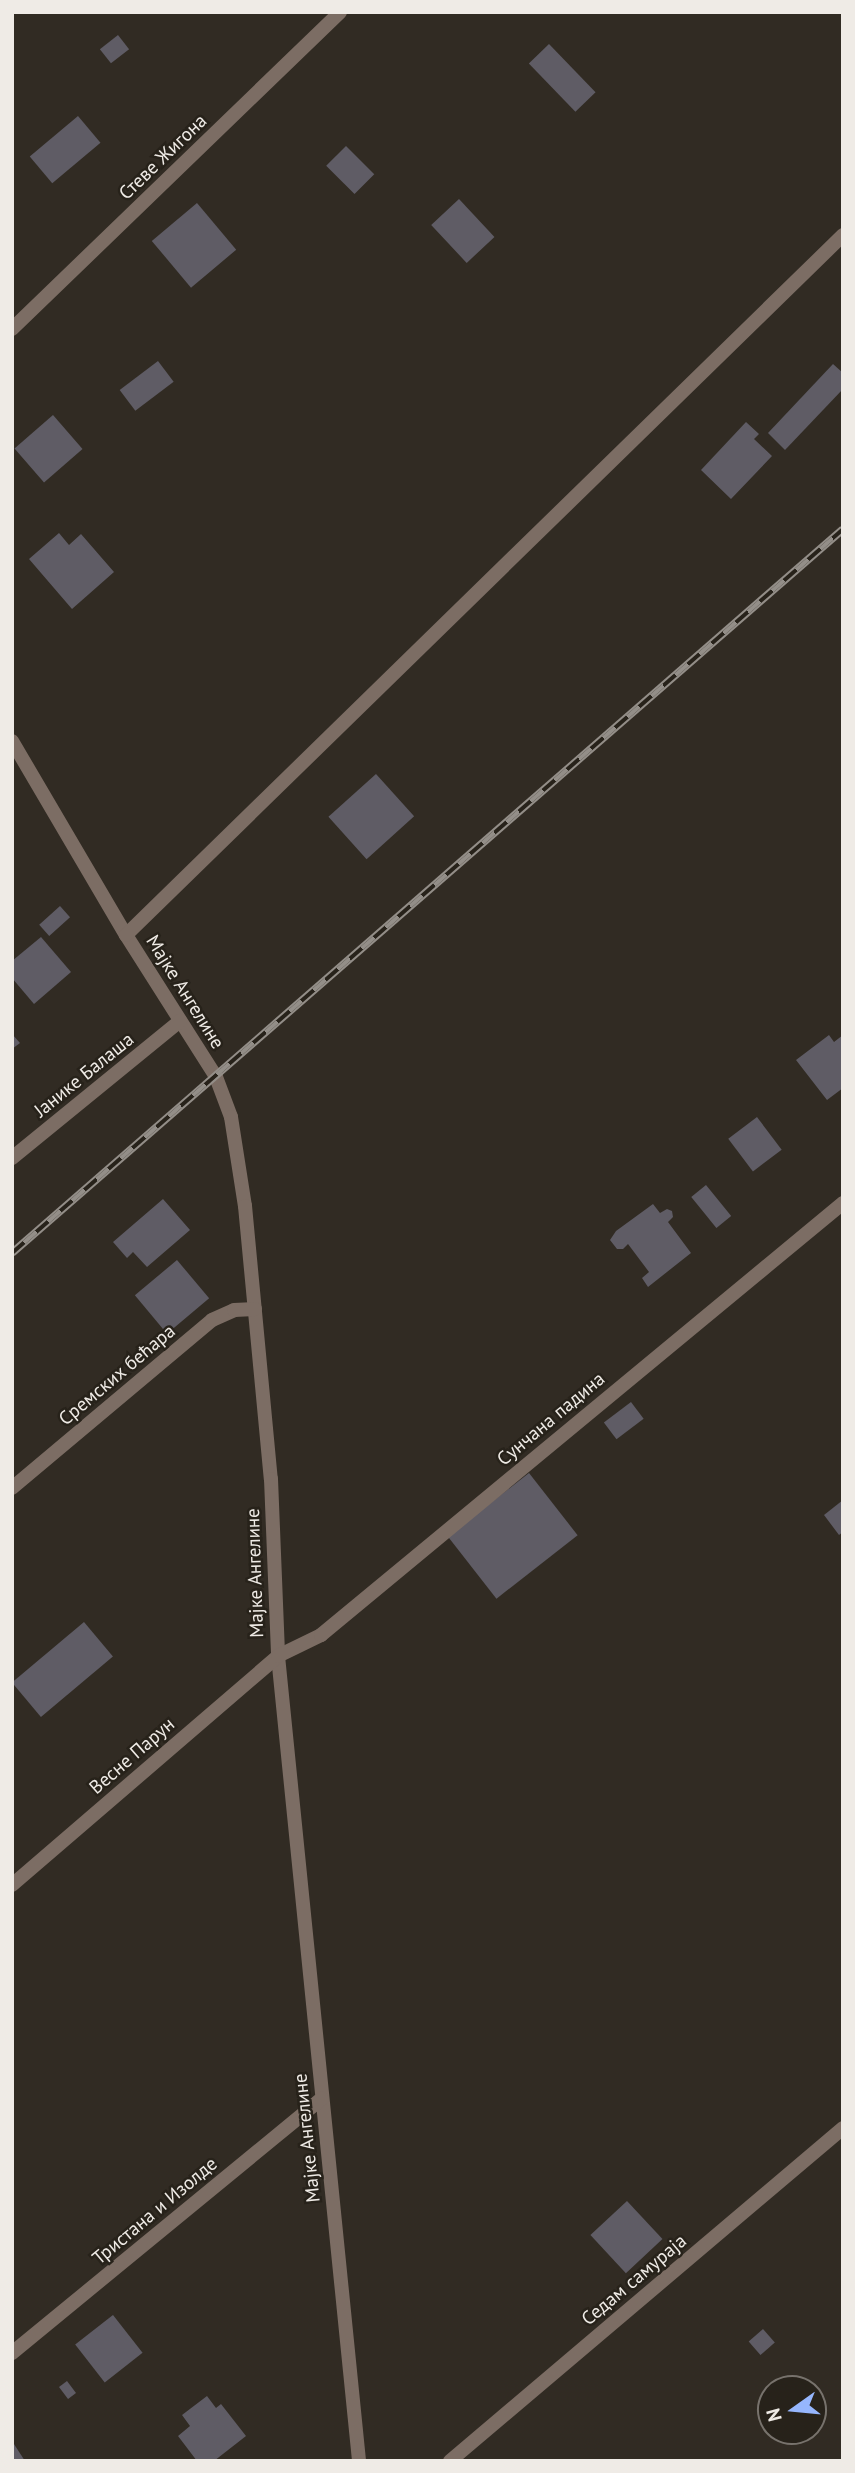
<!DOCTYPE html>
<meta charset="utf-8">
<style>
body{margin:0}
#map{position:relative;width:855px;height:2473px;overflow:hidden;background:#312b23;font-family:"PT Sans",sans-serif}
div>[style]{position:absolute}
.building>*{inset:0;background:#5f5c65;transform-origin:0 0}
.street>*{height:14px;margin:-7px;padding:0 7px;transform-origin:7px;border-radius:7px;background:#7c6d64}
.rail>*{height:8px;margin-top:-4px;transform-origin:0;background:repeating-linear-gradient(90deg,#27221a 0 16px,#938e88 0 32px);box-sizing:border-box;border-block:2px solid #938e88}
span{translate:-50% -50%;white-space:nowrap;text-align:center;line-height:1.15;-webkit-text-stroke:5px #27221a;paint-order:stroke}
.street-label{font-size:19px;color:#efebe6}
.frame{position:absolute;inset:0;border:14px solid #efebe6;pointer-events:none}
.north{position:absolute;left:757px;top:2375px;width:70px;height:70px;box-sizing:border-box;background:#27221a;border:2px solid #77726c;border-radius:50%;rotate:255deg;font-size:19px;font-weight:700;line-height:28px;text-align:center;color:#efebe6}
.north::after{content:'';display:block;margin:auto;width:24px;height:32px;background:#96b6fd;clip-path:polygon(50% 0,100% 100%,50% 72%,0 100%)}
</style>
<div id="map">
<div class="building">
<div style="left:118px;top:35px;width:18px;height:23px;rotate:52deg"></div>
<div style="left:549px;top:44px;width:67px;height:28px;rotate:46deg"></div>
<div style="left:78px;top:116px;width:35px;height:63px;rotate:50deg"></div>
<div style="left:346px;top:146px;width:40px;height:28px;rotate:45deg"></div>
<div style="left:459px;top:199px;width:52px;height:38px;rotate:47deg"></div>
<div style="left:197px;top:203px;width:61px;height:59px;rotate:50deg"></div>
<div style="left:158px;top:361px;width:26px;height:48px;rotate:53deg"></div>
<div style="clip-path:polygon(833px 364px,843px 373px,843px 389px,785px 450px,768px 433px)"></div>
<div style="left:53px;top:415px;width:45px;height:51px;rotate:49deg"></div>
<div style="clip-path:polygon(746px 422px,759px 434px,754px 439px,772px 456px,731px 499px,701px 470px)"></div>
<div style="clip-path:polygon(59px 533px,69px 545px,81px 534px,114px 572px,72px 609px,29px 559px)"></div>
<div style="left:376px;top:774px;width:57px;height:64px;rotate:48deg"></div>
<div style="left:60px;top:906px;width:15px;height:28px;rotate:48deg"></div>
<div style="clip-path:polygon(41px 937px,71px 972px,34px 1004px,12px 978px,12px 961px)"></div>
<div style="clip-path:polygon(12px 1034px,20px 1043px,12px 1049px)"></div>
<div style="clip-path:polygon(829px 1035px,834px 1042px,843px 1035px,843px 1088px,827px 1100px,796px 1060px)"></div>
<div style="left:757px;top:1117px;width:41px;height:36px;rotate:53deg"></div>
<div style="left:706px;top:1185px;width:40px;height:19px;rotate:51deg"></div>
<div style="clip-path:polygon(163px 1199px,190px 1230px,147px 1267px,133px 1252px,127px 1258px,113px 1242px)"></div>
<div style="clip-path:polygon(653px 1204px,660px 1213px,667px 1209px,672px 1211px,673px 1217px,668px 1222px,691px 1253px,648px 1287px,642px 1278px,649px 1272px,628px 1244px,623px 1249px,617px 1249px,610px 1240px,616px 1231px)"></div>
<div style="left:177px;top:1260px;width:50px;height:55px;rotate:50deg"></div>
<div style="left:631px;top:1402px;width:21px;height:34px;rotate:53deg"></div>
<div style="left:529px;top:1473px;width:79px;height:103px;rotate:52deg"></div>
<div style="clip-path:polygon(843px 1500px,843px 1532px,839px 1535px,824px 1515px)"></div>
<div style="left:84px;top:1622px;width:45px;height:94px;rotate:50deg"></div>
<div style="left:627px;top:2201px;width:52px;height:50px;rotate:47deg"></div>
<div style="left:113px;top:2315px;width:48px;height:48px;rotate:52deg"></div>
<div style="left:763px;top:2329px;width:18px;height:19px;rotate:49deg"></div>
<div style="left:67px;top:2381px;width:15px;height:10px;rotate:53deg"></div>
<div style="clip-path:polygon(207px 2396px,216px 2408px,221px 2404px,246px 2436px,214px 2461px,197px 2461px,178px 2436px,190px 2426px,182px 2415px)"></div>
<div style="clip-path:polygon(12px 2441px,25px 2461px,12px 2461px)"></div>
</div>
<div class="street">
<div style="left:12px;top:329px;width:456px;rotate:-44deg"></div>
<div style="left:12px;top:741px;width:225px;rotate:59.6deg"></div>
<div style="left:126px;top:935px;width:168px;rotate:57.6deg"></div>
<div style="left:216px;top:1077px;width:43px;rotate:69.4deg"></div>
<div style="left:231px;top:1117px;width:90px;rotate:81.1deg"></div>
<div style="left:245px;top:1206px;width:274px;rotate:84.6deg"></div>
<div style="left:271px;top:1479px;width:177px;rotate:87.7deg"></div>
<div style="left:278px;top:1656px;width:809px;rotate:84.25deg"></div>
<div style="left:126px;top:935px;width:1002px;rotate:-44.31deg"></div>
<div style="left:12px;top:1158px;width:217px;rotate:-39.2deg"></div>
<div style="left:12px;top:1488px;width:261px;rotate:-40deg"></div>
<div style="left:212px;top:1320px;width:24px;rotate:-24deg"></div>
<div style="left:234px;top:1310px;width:21px;rotate:-3deg"></div>
<div style="left:12px;top:1885px;width:351px;rotate:-40.7deg"></div>
<div style="left:278px;top:1656px;width:48px;rotate:-26deg"></div>
<div style="left:321px;top:1635px;width:678px;rotate:-39.61deg"></div>
<div style="left:12px;top:2353px;width:401px;rotate:-39.4deg"></div>
<div style="left:450px;top:2461px;width:515px;rotate:-40.28deg"></div>
</div>
<div class="rail">
<div style="left:12px;top:1253px;width:1102px;rotate:-41.06deg"></div>
</div>
<div class="street-label">
<span style="left:163px;top:157px;rotate:-44deg">Стеве Жигона</span>
<span style="left:185px;top:992px;rotate:58deg">Мајке Ангелине</span>
<span style="left:84px;top:1075px;rotate:-39deg">Јанике Балаша</span>
<span style="left:117px;top:1375px;rotate:-40deg">Сремских бећара</span>
<span style="left:551px;top:1419px;rotate:-40deg">Сунчана падина</span>
<span style="left:255px;top:1573px;rotate:-92deg">Мајке Ангелине</span>
<span style="left:132px;top:1756px;rotate:-41deg">Весне Парун</span>
<span style="left:307px;top:2138px;rotate:-96deg">Мајке Ангелине</span>
<span style="left:155px;top:2211px;rotate:-40deg">Тристана и Изолде</span>
<span style="left:634px;top:2280px;rotate:-40deg">Седам самураја</span>
</div>
<div class="frame"></div>
<div class="north">N</div>
</div>
